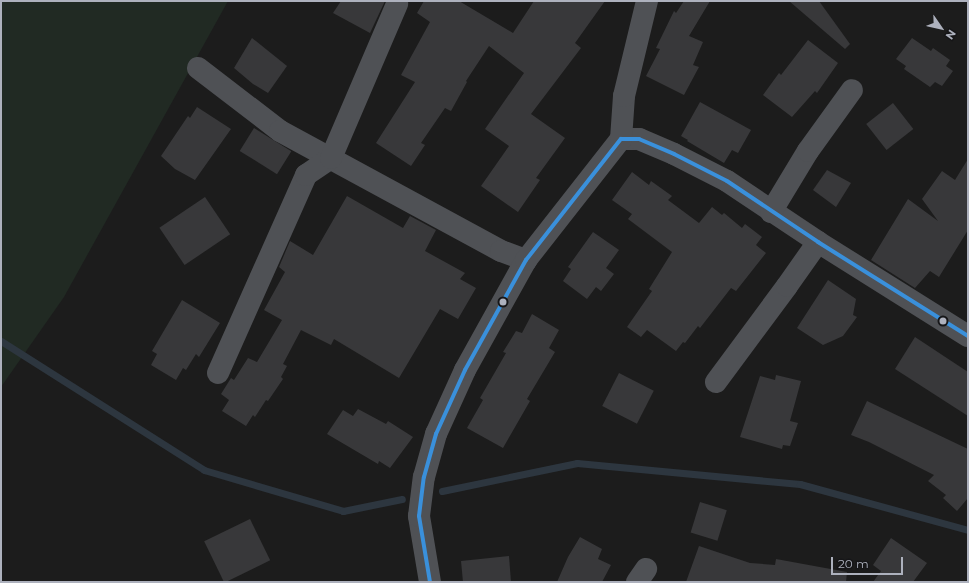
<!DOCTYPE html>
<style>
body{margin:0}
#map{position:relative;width:969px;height:583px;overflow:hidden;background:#1c1c1c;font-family:Montserrat,sans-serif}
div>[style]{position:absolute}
.green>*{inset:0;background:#212a23}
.stream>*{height:7px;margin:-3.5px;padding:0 3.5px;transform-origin:3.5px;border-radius:3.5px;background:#2d363f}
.building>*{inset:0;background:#38383a;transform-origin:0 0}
.minor>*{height:22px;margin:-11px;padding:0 11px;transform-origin:11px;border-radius:11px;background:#4f5155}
.bus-1>*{height:4px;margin:-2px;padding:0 2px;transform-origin:2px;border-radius:2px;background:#3a90db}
.dots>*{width:11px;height:11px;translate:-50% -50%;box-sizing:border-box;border:2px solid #161618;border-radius:50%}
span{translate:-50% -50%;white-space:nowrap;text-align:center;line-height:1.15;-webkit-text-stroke:3px #161618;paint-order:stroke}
.frame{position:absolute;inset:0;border:2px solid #adb1bd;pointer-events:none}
.north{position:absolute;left:921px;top:8px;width:40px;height:40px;-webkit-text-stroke:3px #161618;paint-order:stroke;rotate:124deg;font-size:11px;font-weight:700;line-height:16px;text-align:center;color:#adb1bd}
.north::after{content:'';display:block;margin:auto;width:14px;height:18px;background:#adb1bd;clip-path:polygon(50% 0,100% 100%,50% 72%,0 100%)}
.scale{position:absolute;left:831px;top:557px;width:72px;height:18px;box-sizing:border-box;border:2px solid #adb1bd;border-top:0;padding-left:5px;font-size:12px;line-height:14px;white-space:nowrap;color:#adb1bd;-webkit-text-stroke:3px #161618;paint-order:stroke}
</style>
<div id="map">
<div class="green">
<div style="clip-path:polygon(1px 1px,228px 1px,64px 297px,1px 387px)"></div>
</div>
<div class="stream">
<div style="left:1px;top:341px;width:241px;rotate:32.4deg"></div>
<div style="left:204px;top:470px;width:145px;rotate:16.4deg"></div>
<div style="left:343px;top:511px;width:60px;rotate:-11.5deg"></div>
<div style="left:442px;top:491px;width:138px;rotate:-11.7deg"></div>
<div style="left:577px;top:463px;width:224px;rotate:5.4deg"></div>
<div style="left:800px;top:484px;width:174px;rotate:15.3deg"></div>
</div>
<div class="building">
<div style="clip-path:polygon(341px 1px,385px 1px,370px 33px,333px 13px)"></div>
<div style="clip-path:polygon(424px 1px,459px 1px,513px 33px,534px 1px,605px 1px,575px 43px,581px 48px,531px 114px,565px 138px,536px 178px,540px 180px,518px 212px,481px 186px,509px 146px,485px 129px,524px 73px,489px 46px,466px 81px,467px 82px,451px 111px,445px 108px,421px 143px,425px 145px,411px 166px,376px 143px,415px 82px,401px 75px,430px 22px,417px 13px)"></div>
<div style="clip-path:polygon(684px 1px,710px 1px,689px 36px,703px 42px,693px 65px,699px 67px,684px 95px,646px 76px,660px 49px,656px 48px,674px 11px,676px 13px)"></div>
<div style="clip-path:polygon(789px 1px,819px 1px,850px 44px,845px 49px)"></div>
<div style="clip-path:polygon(252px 38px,287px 66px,268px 93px,253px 84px,234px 68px)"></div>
<div style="clip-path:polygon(912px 38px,931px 51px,933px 48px,950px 60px,946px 66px,953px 71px,942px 86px,935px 82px,930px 87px,904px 69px,906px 66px,896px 59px)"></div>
<div style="clip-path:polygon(808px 40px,838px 63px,817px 93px,815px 91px,792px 117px,763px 95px,779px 73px,781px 75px)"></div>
<div style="clip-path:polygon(700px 102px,751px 130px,738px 153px,732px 150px,724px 163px,687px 141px,688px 140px,681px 136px)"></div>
<div style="left:893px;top:103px;width:33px;height:34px;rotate:52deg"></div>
<div style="clip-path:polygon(197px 107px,231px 129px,195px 180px,175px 169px,161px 156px,188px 116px,190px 118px)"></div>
<div style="left:254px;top:128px;width:44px;height:27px;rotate:32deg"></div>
<div style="clip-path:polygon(968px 159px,968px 230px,939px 277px,930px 271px,915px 288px,871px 260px,908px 199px,938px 221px,922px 199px,942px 171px,955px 180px)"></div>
<div style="clip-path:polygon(827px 170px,851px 183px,836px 207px,813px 190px)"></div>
<div style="clip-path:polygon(632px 172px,649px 185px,651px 181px,672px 196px,668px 200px,699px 223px,712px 207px,722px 215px,724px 213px,742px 228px,745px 224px,762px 237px,756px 245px,766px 253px,736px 291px,731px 288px,700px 328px,698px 326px,685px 343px,683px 342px,676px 351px,647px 330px,641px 337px,627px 327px,652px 291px,649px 289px,672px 252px,628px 219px,632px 214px,612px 200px)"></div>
<div style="clip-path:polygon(347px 196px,403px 228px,410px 216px,436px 230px,425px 251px,465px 273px,460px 279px,476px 288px,458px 319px,440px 309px,399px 378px,334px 339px,331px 345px,301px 330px,283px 364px,287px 366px,281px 377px,283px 379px,268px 401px,266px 400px,255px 417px,253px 415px,246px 426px,222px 411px,229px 400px,221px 394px,231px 378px,234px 380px,248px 358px,257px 362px,282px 320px,264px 310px,285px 272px,279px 267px,290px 241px,313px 255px)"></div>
<div style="left:205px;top:197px;width:45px;height:55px;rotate:56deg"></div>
<div style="clip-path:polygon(593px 232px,619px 250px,606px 268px,614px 274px,601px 291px,596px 287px,587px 299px,563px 281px,571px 269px,568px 267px)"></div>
<div style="clip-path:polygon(828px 280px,856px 299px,853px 315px,857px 317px,843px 336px,823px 345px,797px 328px)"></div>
<div style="clip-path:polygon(182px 300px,220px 323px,199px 357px,196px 354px,186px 370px,183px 368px,176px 380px,151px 365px,157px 354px,152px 351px)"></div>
<div style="clip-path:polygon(532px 314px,559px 330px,549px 348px,555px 352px,527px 399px,530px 401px,503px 448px,467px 428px,483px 400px,480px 398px,506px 353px,503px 352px,516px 331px,522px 333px)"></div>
<div style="clip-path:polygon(915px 337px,968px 372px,968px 416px,895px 369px)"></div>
<div style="left:619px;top:373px;width:39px;height:37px;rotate:27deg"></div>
<div style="clip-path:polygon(776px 375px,801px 381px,790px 421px,798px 423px,790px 446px,783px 445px,782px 449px,740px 437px,760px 376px,775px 380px)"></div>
<div style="clip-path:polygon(867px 401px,968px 449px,968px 498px,957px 511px,943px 498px,946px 495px,928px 481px,934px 475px,869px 442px,851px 435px)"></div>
<div style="clip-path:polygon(358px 409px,386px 424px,388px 421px,413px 437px,390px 468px,379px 461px,378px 464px,327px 434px,343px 410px,353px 416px)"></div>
<div style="left:700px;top:502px;width:28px;height:32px;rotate:17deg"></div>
<div style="left:250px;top:519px;width:46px;height:51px;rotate:64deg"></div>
<div style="clip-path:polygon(580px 537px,602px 549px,598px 559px,611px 565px,602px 582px,557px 582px,568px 557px)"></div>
<div style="clip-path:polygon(891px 538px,927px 563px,913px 582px,873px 582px,881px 571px,873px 565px)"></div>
<div style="clip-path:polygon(699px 546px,750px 563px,775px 565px,776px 559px,847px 572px,846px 582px,686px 582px)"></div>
<div style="clip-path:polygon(509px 556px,511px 582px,463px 582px,461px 561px)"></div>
</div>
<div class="minor">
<div style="left:198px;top:68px;width:103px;rotate:37.5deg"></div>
<div style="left:280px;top:131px;width:251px;rotate:28.5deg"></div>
<div style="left:501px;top:251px;width:27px;rotate:20deg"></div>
<div style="left:621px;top:139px;width:18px"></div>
<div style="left:639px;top:139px;width:38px;rotate:23deg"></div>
<div style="left:674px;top:154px;width:59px;rotate:27deg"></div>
<div style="left:727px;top:181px;width:110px;rotate:33.8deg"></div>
<div style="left:818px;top:242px;width:177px;rotate:32.1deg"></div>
<div style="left:771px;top:212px;width:71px;rotate:-58.8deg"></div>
<div style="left:808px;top:151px;width:75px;rotate:-54.2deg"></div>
<div style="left:218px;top:373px;width:217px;rotate:-66deg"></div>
<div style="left:306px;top:175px;width:30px;rotate:-34deg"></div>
<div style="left:331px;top:158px;width:168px;rotate:-66.8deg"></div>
<div style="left:716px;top:382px;width:119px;rotate:-53.5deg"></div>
<div style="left:787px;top:286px;width:54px;rotate:-54.8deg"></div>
<div style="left:430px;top:582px;width:67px;rotate:-99.5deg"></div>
<div style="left:419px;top:516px;width:39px;rotate:-83deg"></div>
<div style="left:424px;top:477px;width:45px;rotate:-74.4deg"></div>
<div style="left:436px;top:434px;width:70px;rotate:-65.6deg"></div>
<div style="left:465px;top:370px;width:126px;rotate:-61deg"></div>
<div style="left:526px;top:260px;width:154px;rotate:-51.9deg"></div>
<div style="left:621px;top:139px;width:43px;rotate:-86deg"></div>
<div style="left:624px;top:96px;width:98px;rotate:-76.4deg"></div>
<div style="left:637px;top:582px;width:16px;rotate:-55deg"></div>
</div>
<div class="bus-1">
<div style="left:430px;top:582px;width:67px;rotate:-99.5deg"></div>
<div style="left:419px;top:516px;width:39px;rotate:-83deg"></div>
<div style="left:424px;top:477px;width:45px;rotate:-74.4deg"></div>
<div style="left:436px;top:434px;width:70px;rotate:-65.6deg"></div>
<div style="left:465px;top:370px;width:126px;rotate:-61deg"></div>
<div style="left:526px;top:260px;width:154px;rotate:-51.9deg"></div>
<div style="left:621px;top:139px;width:18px"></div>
<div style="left:639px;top:139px;width:38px;rotate:23deg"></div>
<div style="left:674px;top:154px;width:59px;rotate:27deg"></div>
<div style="left:727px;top:181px;width:110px;rotate:33.8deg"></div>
<div style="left:818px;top:242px;width:177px;rotate:32.1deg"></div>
</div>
<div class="dots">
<div style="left:503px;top:302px;background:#adb1bd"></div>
<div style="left:943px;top:321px;background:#adb1bd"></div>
</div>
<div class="frame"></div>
<div class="north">N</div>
<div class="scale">20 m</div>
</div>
